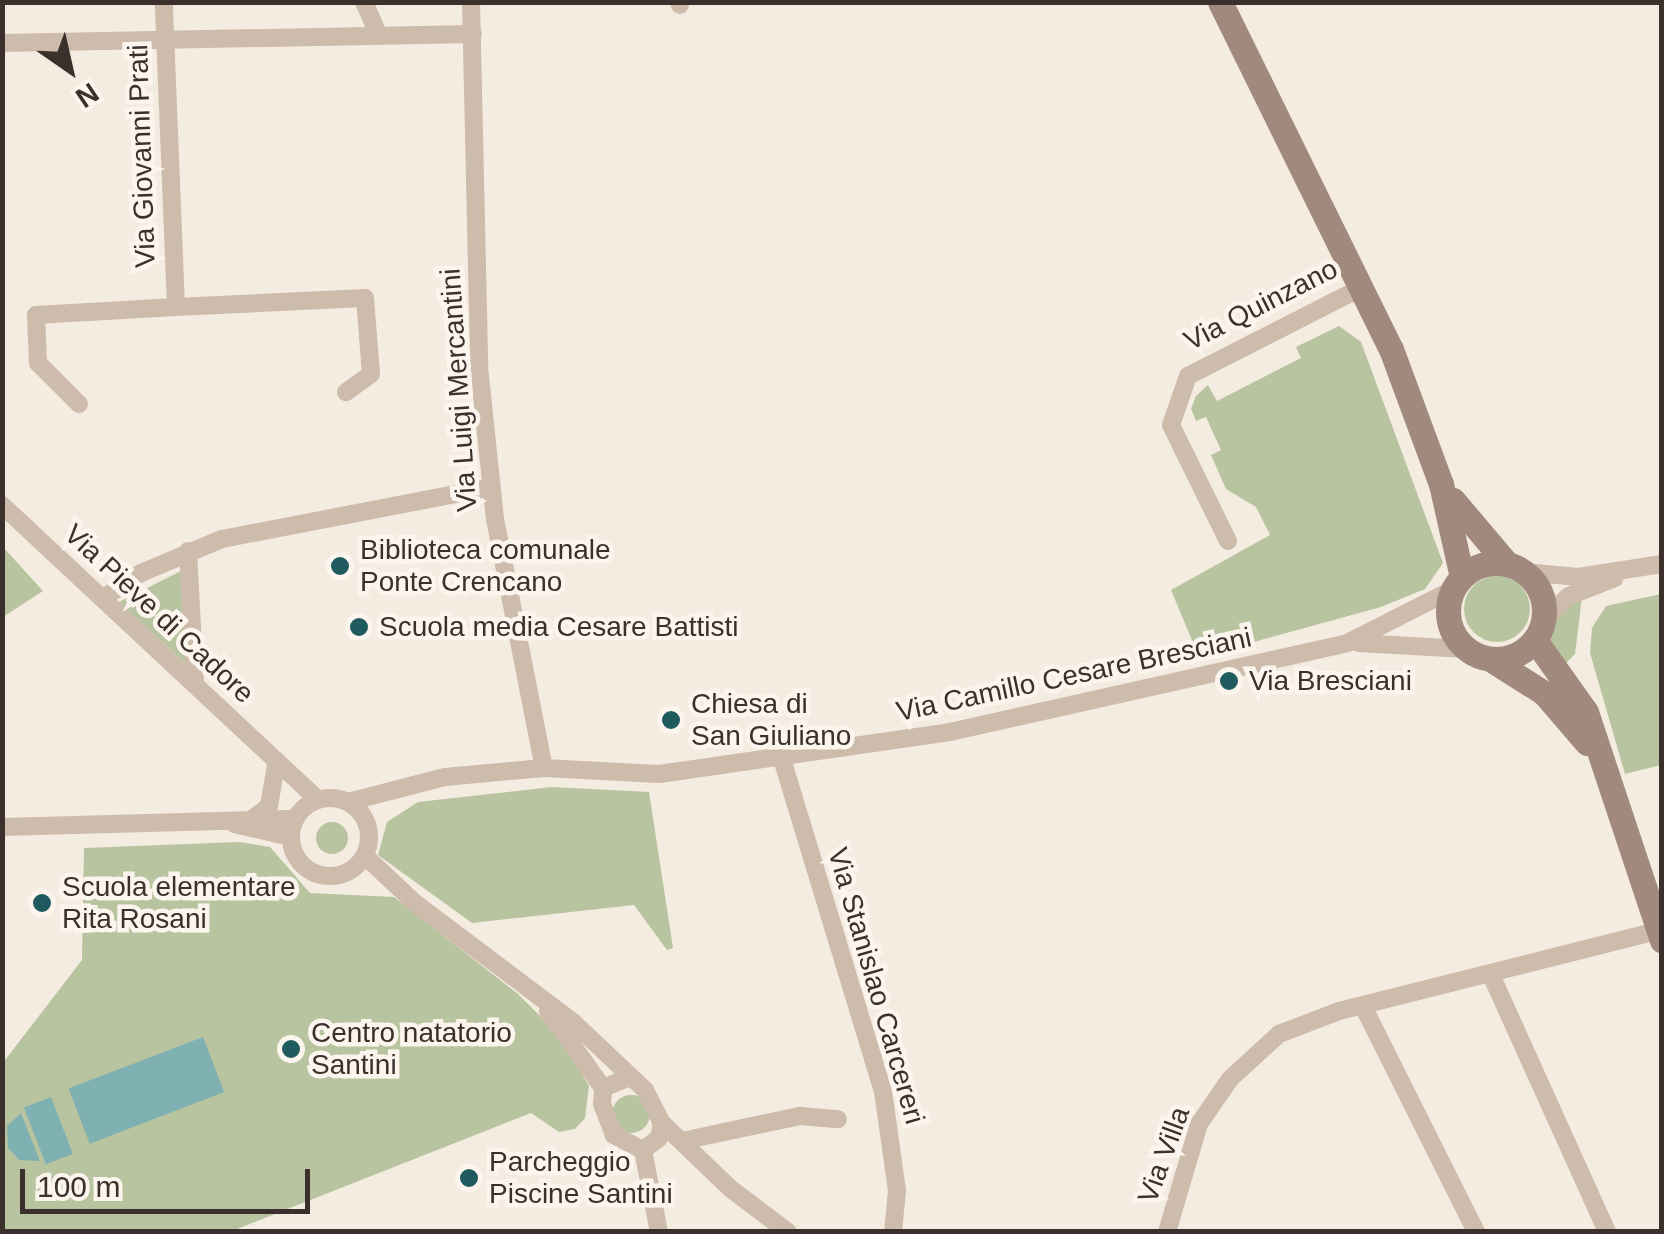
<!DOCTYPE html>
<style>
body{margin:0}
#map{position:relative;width:1664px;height:1234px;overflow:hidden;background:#f4ebe1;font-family:Arial,sans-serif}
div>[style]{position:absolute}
.green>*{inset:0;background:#b8c4a0}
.round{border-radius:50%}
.water>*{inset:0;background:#7fb0b2;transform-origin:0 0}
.street>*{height:18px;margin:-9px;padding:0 9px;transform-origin:9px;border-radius:9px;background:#cdbbac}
.street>.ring{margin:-9px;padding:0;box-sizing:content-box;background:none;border:18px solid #cdbbac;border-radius:50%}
.secondary>*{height:25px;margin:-12.5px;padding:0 12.5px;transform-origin:12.5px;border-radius:12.5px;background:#a18a7d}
.secondary>.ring{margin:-12.5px;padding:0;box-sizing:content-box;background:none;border:25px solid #a18a7d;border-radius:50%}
.dots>*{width:28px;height:28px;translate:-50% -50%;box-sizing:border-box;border:5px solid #fbf5ee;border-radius:50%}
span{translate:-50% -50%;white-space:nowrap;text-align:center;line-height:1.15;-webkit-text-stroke:9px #fbf5ee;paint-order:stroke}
.street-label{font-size:28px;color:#3b302b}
.poi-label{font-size:28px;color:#3b302b}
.left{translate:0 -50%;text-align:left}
.frame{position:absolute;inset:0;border:5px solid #3b302b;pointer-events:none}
.north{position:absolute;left:20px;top:20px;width:100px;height:100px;-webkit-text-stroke:8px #fbf5ee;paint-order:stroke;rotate:146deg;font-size:28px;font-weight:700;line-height:40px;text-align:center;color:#3b302b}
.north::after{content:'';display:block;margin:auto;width:35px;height:45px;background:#3b302b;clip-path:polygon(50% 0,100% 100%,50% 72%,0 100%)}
.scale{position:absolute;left:20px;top:1169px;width:290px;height:45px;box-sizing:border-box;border:5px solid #3b302b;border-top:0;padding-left:12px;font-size:30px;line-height:35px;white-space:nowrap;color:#3b302b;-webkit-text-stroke:8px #fbf5ee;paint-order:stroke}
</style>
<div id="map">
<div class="green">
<div style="clip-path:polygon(1339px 326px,1361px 342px,1443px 563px,1425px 589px,1381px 607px,1199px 657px,1171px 590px,1270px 535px,1256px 507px,1226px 489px,1211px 455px,1221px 450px,1206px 417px,1196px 421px,1191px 409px,1196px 396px,1208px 385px,1217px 401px,1301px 358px,1296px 347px)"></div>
<div style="clip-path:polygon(3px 547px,43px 591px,3px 617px)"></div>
<div style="clip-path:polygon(185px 569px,189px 667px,119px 602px)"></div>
<div class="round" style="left:1464px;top:576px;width:66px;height:66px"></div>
<div style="clip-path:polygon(1661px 594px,1661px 765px,1625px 774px,1590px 653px,1592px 628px,1606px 606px)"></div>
<div style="clip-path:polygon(1582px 597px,1575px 654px,1560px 669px,1547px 635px,1559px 611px)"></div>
<div style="clip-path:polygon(552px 787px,649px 792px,673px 948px,667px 950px,634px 905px,472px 923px,378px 855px,387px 822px,418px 802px)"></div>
<div class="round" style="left:316px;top:822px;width:32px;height:32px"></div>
<div style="clip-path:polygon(239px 842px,270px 847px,310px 893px,394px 897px,518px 994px,559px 1035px,589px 1086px,585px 1118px,575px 1129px,559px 1132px,531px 1113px,232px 1231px,3px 1231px,2px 1064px,82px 960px,84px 848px)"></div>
<div class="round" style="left:612px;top:1095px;width:38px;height:38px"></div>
</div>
<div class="water">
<div style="left:203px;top:1037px;width:59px;height:144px;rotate:69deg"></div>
<div style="left:51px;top:1097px;width:61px;height:29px;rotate:69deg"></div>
<div style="clip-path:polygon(21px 1113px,40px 1161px,19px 1160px,8px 1148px,7px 1126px)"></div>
</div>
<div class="street">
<div style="left:364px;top:2px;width:36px;rotate:66deg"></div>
<div style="left:471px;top:2px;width:365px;rotate:88.7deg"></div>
<div style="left:479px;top:367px;width:153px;rotate:84deg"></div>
<div style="left:495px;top:519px;width:254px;rotate:78.9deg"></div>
<div style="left:679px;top:2px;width:3px;rotate:72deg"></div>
<div style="left:2px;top:43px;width:471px;rotate:-1.1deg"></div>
<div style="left:176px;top:307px;width:189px;rotate:-2.7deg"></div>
<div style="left:365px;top:298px;width:76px;rotate:85.5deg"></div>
<div style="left:371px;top:374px;width:31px;rotate:144deg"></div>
<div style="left:79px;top:404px;width:58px;rotate:-135deg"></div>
<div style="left:38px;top:363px;width:48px;rotate:-92.4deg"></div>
<div style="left:36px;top:315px;width:140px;rotate:-3.3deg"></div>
<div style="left:176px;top:307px;width:305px;rotate:-92.3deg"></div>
<div style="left:2px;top:505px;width:432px;rotate:43deg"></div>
<div style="left:1228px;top:541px;width:129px;rotate:-116.2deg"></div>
<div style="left:1171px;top:425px;width:52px;rotate:-70.9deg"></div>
<div style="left:1188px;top:376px;width:196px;rotate:-27deg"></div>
<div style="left:188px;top:551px;width:132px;rotate:87deg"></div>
<div style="left:1524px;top:572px;width:54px;rotate:5.3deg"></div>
<div style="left:1578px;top:577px;width:85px;rotate:-8.8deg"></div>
<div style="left:103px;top:598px;width:45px;rotate:-33.3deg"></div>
<div style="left:141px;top:573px;width:88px;rotate:-22.8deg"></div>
<div style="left:222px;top:539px;width:274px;rotate:-10.9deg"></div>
<div style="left:1543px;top:620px;width:35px;rotate:-43deg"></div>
<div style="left:1569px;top:596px;width:49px;rotate:-21.4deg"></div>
<div style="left:1358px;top:643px;width:108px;rotate:3.2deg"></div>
<div style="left:782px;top:759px;width:347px;rotate:73.1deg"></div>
<div style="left:883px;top:1091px;width:100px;rotate:82deg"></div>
<div style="left:897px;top:1190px;width:42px;rotate:95.4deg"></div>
<div class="ring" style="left:291px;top:798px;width:60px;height:60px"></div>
<div style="left:348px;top:802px;width:100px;rotate:-14.5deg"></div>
<div style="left:445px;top:777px;width:99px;rotate:-5.2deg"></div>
<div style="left:544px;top:768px;width:115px;rotate:3deg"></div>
<div style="left:659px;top:774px;width:294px;rotate:-8.2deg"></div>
<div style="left:950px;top:732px;width:407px;rotate:-12.6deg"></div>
<div style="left:1347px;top:643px;width:118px;rotate:-26.8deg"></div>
<div style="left:252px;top:819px;width:21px;rotate:-37deg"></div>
<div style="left:269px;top:806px;width:42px;rotate:-80.3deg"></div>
<div style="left:234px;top:824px;width:58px;rotate:12.8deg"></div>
<div style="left:2px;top:827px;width:293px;rotate:-1.6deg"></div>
<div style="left:365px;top:856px;width:69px;rotate:43.2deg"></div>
<div style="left:415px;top:903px;width:199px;rotate:37deg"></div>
<div style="left:574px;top:1023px;width:98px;rotate:43.3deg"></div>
<div style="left:645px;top:1090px;width:37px;rotate:63deg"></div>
<div style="left:662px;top:1123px;width:15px;rotate:101deg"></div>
<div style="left:659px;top:1138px;width:20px;rotate:143deg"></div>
<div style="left:643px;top:1150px;width:33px;rotate:-153deg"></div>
<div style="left:614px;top:1135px;width:33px;rotate:-111deg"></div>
<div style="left:602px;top:1104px;width:16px;rotate:-86deg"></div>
<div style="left:603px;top:1088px;width:29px;rotate:-22deg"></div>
<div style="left:1492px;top:977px;width:280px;rotate:65.7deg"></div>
<div style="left:1363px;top:1006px;width:253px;rotate:63.4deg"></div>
<div style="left:548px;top:1011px;width:95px;rotate:54.5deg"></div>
<div style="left:662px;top:1123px;width:95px;rotate:43.7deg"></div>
<div style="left:731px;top:1189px;width:71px;rotate:37deg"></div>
<div style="left:682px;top:1141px;width:121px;rotate:-12deg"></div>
<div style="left:800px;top:1116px;width:38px;rotate:5deg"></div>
<div style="left:643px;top:1150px;width:84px;rotate:79deg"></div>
<div style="left:1167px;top:1232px;width:113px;rotate:-73.5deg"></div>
<div style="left:1199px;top:1124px;width:55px;rotate:-55.4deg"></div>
<div style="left:1230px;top:1079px;width:67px;rotate:-42.6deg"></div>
<div style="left:1279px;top:1034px;width:64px;rotate:-21deg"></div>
<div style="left:1339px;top:1011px;width:328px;rotate:-14.1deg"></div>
</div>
<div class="secondary">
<div style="left:1220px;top:2px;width:387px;rotate:63.8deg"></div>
<div style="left:1391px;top:349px;width:144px;rotate:69.7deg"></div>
<div style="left:1441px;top:484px;width:95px;rotate:77.3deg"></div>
<div style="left:1453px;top:500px;width:84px;rotate:49.8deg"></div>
<div class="ring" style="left:1448px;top:563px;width:71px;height:71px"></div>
<div style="left:1535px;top:640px;width:88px;rotate:54.7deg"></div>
<div style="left:1586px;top:712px;width:241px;rotate:71.6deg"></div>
<div style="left:1490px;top:659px;width:64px;rotate:32.2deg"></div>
<div style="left:1544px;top:693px;width:66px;rotate:49.3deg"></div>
</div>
<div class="dots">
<div style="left:340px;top:566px;background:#1f5a5e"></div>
<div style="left:359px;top:627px;background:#1f5a5e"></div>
<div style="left:1229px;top:681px;background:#1f5a5e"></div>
<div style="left:671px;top:720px;background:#1f5a5e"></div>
<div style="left:42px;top:903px;background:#1f5a5e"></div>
<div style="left:291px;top:1049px;background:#1f5a5e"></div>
<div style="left:469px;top:1178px;background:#1f5a5e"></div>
</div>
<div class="street-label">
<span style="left:142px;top:156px;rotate:-92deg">Via Giovanni Prati</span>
<span style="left:1261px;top:305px;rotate:-27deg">Via Quinzano</span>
<span style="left:459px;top:390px;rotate:-94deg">Via Luigi Mercantini</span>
<span style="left:159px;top:614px;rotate:43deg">Via Pieve di Cadore</span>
<span style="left:1074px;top:675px;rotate:-12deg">Via Camillo Cesare Bresciani</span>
<span style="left:876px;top:986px;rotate:74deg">Via Stanislao Carcereri</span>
<span style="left:1164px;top:1155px;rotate:-70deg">Via Villa</span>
</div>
<div class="poi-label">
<span class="left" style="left:360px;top:566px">Biblioteca comunale<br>Ponte Crencano</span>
<span class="left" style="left:379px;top:627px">Scuola media Cesare Battisti</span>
<span class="left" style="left:1249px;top:681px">Via Bresciani</span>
<span class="left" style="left:691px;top:720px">Chiesa di<br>San Giuliano</span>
<span class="left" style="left:62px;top:903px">Scuola elementare<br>Rita Rosani</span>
<span class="left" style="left:311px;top:1049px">Centro natatorio<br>Santini</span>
<span class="left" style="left:489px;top:1178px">Parcheggio<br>Piscine Santini</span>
</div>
<div class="frame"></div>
<div class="north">N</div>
<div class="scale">100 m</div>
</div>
